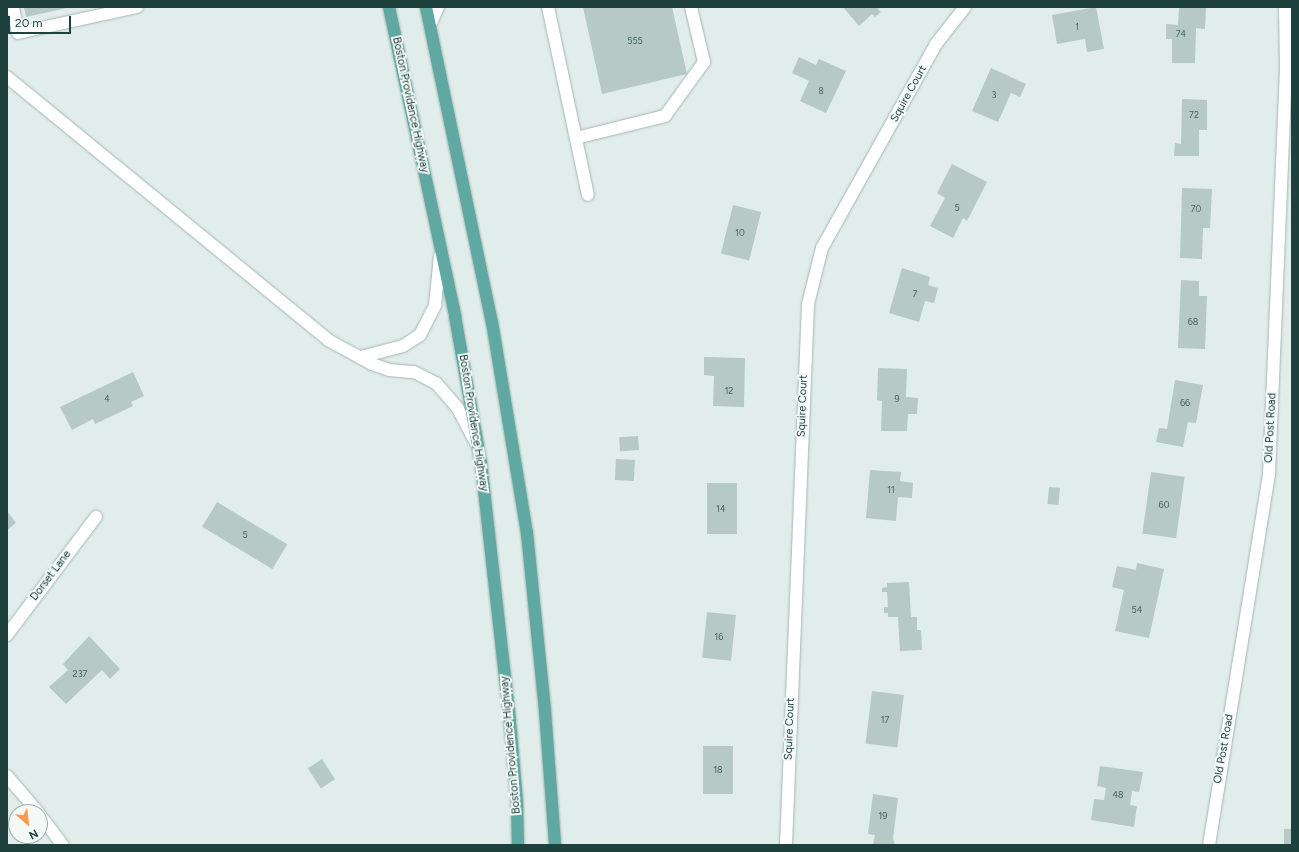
<!DOCTYPE html>
<style>
body{margin:0}
#map{position:relative;width:1299px;height:852px;overflow:hidden;background:#e1edea;font-family:Figtree,sans-serif}
div>[style]{position:absolute}
.building>*{inset:0;background:#b6c9c4;transform-origin:0 0}
.roads{filter:drop-shadow(0 0 1px #a3b6b3) drop-shadow(0 0 1px #a3b6b3)}
.minor>*{height:12px;margin:-6px;padding:0 6px;transform-origin:6px;border-radius:6px;background:#fff}
.major>*{height:12px;margin:-6px;padding:0 6px;transform-origin:6px;border-radius:6px;background:#60a8a2}
span{translate:-50% -50%;white-space:nowrap;text-align:center;line-height:1.15;-webkit-text-stroke:4px #f2f9f7;paint-order:stroke}
.number-label{font-size:9px;color:#45635f}
.number-label span{-webkit-text-stroke-width:0}
.street-label{font-size:11px;color:#1f413d}
.frame{position:absolute;inset:0;border:8px solid #1f413d;pointer-events:none}
.north{position:absolute;left:8px;top:804px;width:40px;height:40px;box-sizing:border-box;background:#f2f9f7;border:1px solid #9eafad;border-radius:50%;rotate:152deg;font-size:11px;font-weight:700;line-height:16px;text-align:center;color:#1f413d}
.north::after{content:'';display:block;margin:auto;width:14px;height:18px;background:#ff984e;clip-path:polygon(50% 0,100% 100%,50% 72%,0 100%)}
.scale{position:absolute;left:8px;top:16px;width:63px;height:18px;box-sizing:border-box;border:2px solid #1f413d;border-top:0;padding-left:5px;font-size:12px;line-height:14px;white-space:nowrap;color:#1f413d;-webkit-text-stroke:3px #f2f9f7;paint-order:stroke}
</style>
<div id="map">
<div class="building">
<div style="clip-path:polygon(24px 7px,67px 7px,67px 8px,26px 17px)"></div>
<div style="clip-path:polygon(583px 7px,672px 7px,687px 74px,602px 94px)"></div>
<div style="clip-path:polygon(843px 7px,880px 7px,878px 9px,881px 12px,875px 17px,872px 14px,859px 26px)"></div>
<div style="clip-path:polygon(1096px 7px,1104px 49px,1087px 52px,1085px 39px,1057px 44px,1052px 15px)"></div>
<div style="clip-path:polygon(1179px 7px,1206px 7px,1205px 29px,1196px 28px,1195px 63px,1172px 63px,1172px 39px,1166px 39px,1166px 24px,1178px 25px)"></div>
<div style="clip-path:polygon(799px 57px,816px 65px,819px 59px,846px 71px,826px 113px,800px 101px,809px 81px,792px 73px)"></div>
<div style="clip-path:polygon(991px 68px,1026px 84px,1020px 97px,1011px 93px,998px 122px,972px 111px)"></div>
<div style="clip-path:polygon(1182px 99px,1207px 100px,1207px 130px,1199px 130px,1199px 156px,1174px 156px,1175px 143px,1181px 144px)"></div>
<div style="clip-path:polygon(952px 164px,987px 182px,967px 221px,963px 218px,953px 238px,930px 226px,945px 198px,937px 193px)"></div>
<div style="clip-path:polygon(1182px 188px,1212px 189px,1210px 228px,1203px 228px,1202px 259px,1180px 258px)"></div>
<div style="left:733px;top:205px;width:29px;height:50px;rotate:14deg"></div>
<div style="clip-path:polygon(902px 268px,930px 277px,928px 285px,938px 288px,934px 303px,925px 301px,919px 322px,889px 313px)"></div>
<div style="clip-path:polygon(1181px 280px,1199px 281px,1199px 296px,1207px 296px,1205px 349px,1178px 348px)"></div>
<div style="clip-path:polygon(704px 357px,745px 358px,744px 407px,713px 406px,714px 376px,704px 375px)"></div>
<div style="clip-path:polygon(878px 368px,907px 369px,906px 397px,918px 398px,917px 414px,908px 414px,907px 431px,881px 431px,882px 401px,877px 400px)"></div>
<div style="clip-path:polygon(133px 372px,144px 396px,131px 402px,133px 406px,95px 424px,93px 419px,72px 430px,60px 407px)"></div>
<div style="clip-path:polygon(1175px 380px,1203px 385px,1196px 423px,1188px 422px,1183px 447px,1156px 442px,1159px 428px,1167px 429px)"></div>
<div style="left:638px;top:436px;width:14px;height:19px;rotate:86deg"></div>
<div style="left:616px;top:459px;width:19px;height:21px;rotate:3deg"></div>
<div style="clip-path:polygon(870px 470px,901px 472px,900px 481px,913px 483px,912px 498px,898px 497px,896px 521px,866px 518px)"></div>
<div style="left:1151px;top:472px;width:34px;height:62px;rotate:8deg"></div>
<div style="left:707px;top:483px;width:30px;height:51px"></div>
<div style="left:1049px;top:487px;width:11px;height:17px;rotate:5deg"></div>
<div style="left:217px;top:502px;width:82px;height:29px;rotate:31deg"></div>
<div style="clip-path:polygon(7px 511px,16px 523px,7px 530px)"></div>
<div style="clip-path:polygon(1137px 563px,1164px 569px,1149px 638px,1115px 631px,1124px 590px,1112px 587px,1117px 566px,1136px 570px)"></div>
<div style="clip-path:polygon(909px 582px,911px 617px,917px 617px,917px 630px,921px 630px,922px 650px,900px 651px,898px 617px,888px 617px,888px 613px,884px 613px,884px 607px,888px 607px,887px 592px,882px 592px,882px 588px,887px 587px,887px 583px)"></div>
<div style="left:707px;top:612px;width:29px;height:46px;rotate:6deg"></div>
<div style="clip-path:polygon(89px 636px,120px 669px,110px 679px,102px 670px,66px 704px,49px 687px,68px 670px,63px 664px)"></div>
<div style="left:872px;top:691px;width:32px;height:53px;rotate:7deg"></div>
<div style="left:703px;top:746px;width:30px;height:48px"></div>
<div style="left:322px;top:759px;width:24px;height:17px;rotate:57deg"></div>
<div style="clip-path:polygon(1100px 766px,1143px 772px,1139px 792px,1132px 791px,1130px 805px,1137px 806px,1134px 827px,1091px 820px,1094px 799px,1104px 800px,1106px 788px,1097px 786px)"></div>
<div style="clip-path:polygon(873px 794px,898px 798px,893px 838px,895px 845px,873px 845px,875px 835px,868px 834px)"></div>
<div style="left:1284px;top:829px;width:8px;height:16px"></div>
</div>
<div class="roads">
<div class="minor">
<div style="left:13px;top:7px;width:26px;rotate:79deg"></div>
<div style="left:18px;top:33px;width:122px;rotate:-12.3deg"></div>
<div style="left:548px;top:7px;width:192px;rotate:78deg"></div>
<div style="left:430px;top:25px;width:20px;rotate:-66deg"></div>
<div style="left:7px;top:77px;width:415px;rotate:39.3deg"></div>
<div style="left:328px;top:340px;width:50px;rotate:28.6deg"></div>
<div style="left:372px;top:364px;width:18px;rotate:19deg"></div>
<div style="left:389px;top:370px;width:25px;rotate:5deg"></div>
<div style="left:414px;top:372px;width:25px;rotate:27deg"></div>
<div style="left:436px;top:383px;width:32px;rotate:49deg"></div>
<div style="left:457px;top:407px;width:41px;rotate:62.2deg"></div>
<div style="left:576px;top:138px;width:92px;rotate:-13.9deg"></div>
<div style="left:665px;top:116px;width:67px;rotate:-54.2deg"></div>
<div style="left:704px;top:62px;width:57px;rotate:-103.3deg"></div>
<div style="left:361px;top:357px;width:43px;rotate:-14.7deg"></div>
<div style="left:403px;top:346px;width:20px;rotate:-33deg"></div>
<div style="left:420px;top:335px;width:34px;rotate:-63deg"></div>
<div style="left:435px;top:305px;width:49px;rotate:-84.2deg"></div>
<div style="left:7px;top:635px;width:148px;rotate:-53deg"></div>
<div style="left:7px;top:776px;width:48px;rotate:49.3deg"></div>
<div style="left:40px;top:815px;width:38px;rotate:53deg"></div>
<div style="left:786px;top:845px;width:541px;rotate:-87.67deg"></div>
<div style="left:808px;top:304px;width:58px;rotate:-76deg"></div>
<div style="left:822px;top:248px;width:234px;rotate:-60.8deg"></div>
<div style="left:936px;top:44px;width:47px;rotate:-51.9deg"></div>
<div style="left:1209px;top:845px;width:376px;rotate:-80.8deg"></div>
<div style="left:1269px;top:474px;width:404px;rotate:-87.6deg"></div>
<div style="left:1286px;top:70px;width:63px;rotate:-90.9deg"></div>
</div>
<div class="major">
<div style="left:389px;top:7px;width:316px;rotate:77.9deg"></div>
<div style="left:455px;top:316px;width:149px;rotate:80deg"></div>
<div style="left:481px;top:463px;width:261px;rotate:83.6deg"></div>
<div style="left:510px;top:722px;width:80px;rotate:85deg"></div>
<div style="left:517px;top:802px;width:43px;rotate:88.7deg"></div>
<div style="left:426px;top:7px;width:322px;rotate:78.2deg"></div>
<div style="left:492px;top:322px;width:214px;rotate:80.6deg"></div>
<div style="left:527px;top:533px;width:179px;rotate:84.2deg"></div>
<div style="left:545px;top:711px;width:134px;rotate:85.7deg"></div>
</div>
</div>
<div class="number-label">
<span style="left:1077px;top:27px">1</span>
<span style="left:1181px;top:34px">74</span>
<span style="left:635px;top:41px">555</span>
<span style="left:821px;top:91px">8</span>
<span style="left:994px;top:95px">3</span>
<span style="left:1194px;top:115px">72</span>
<span style="left:957px;top:208px">5</span>
<span style="left:1196px;top:209px">70</span>
<span style="left:740px;top:233px">10</span>
<span style="left:915px;top:294px">7</span>
<span style="left:1193px;top:322px">68</span>
<span style="left:729px;top:391px">12</span>
<span style="left:107px;top:399px">4</span>
<span style="left:897px;top:399px">9</span>
<span style="left:1185px;top:403px">66</span>
<span style="left:891px;top:490px">11</span>
<span style="left:1164px;top:505px">60</span>
<span style="left:721px;top:509px">14</span>
<span style="left:245px;top:535px">5</span>
<span style="left:1137px;top:610px">54</span>
<span style="left:719px;top:637px">16</span>
<span style="left:80px;top:674px">237</span>
<span style="left:885px;top:720px">17</span>
<span style="left:718px;top:770px">18</span>
<span style="left:1118px;top:795px">48</span>
<span style="left:883px;top:816px">19</span>
</div>
<div class="street-label">
<span style="left:909px;top:94px;rotate:-61deg">Squire Court</span>
<span style="left:410px;top:105px;rotate:78deg">Boston Providence Highway</span>
<span style="left:803px;top:406px;rotate:-88deg">Squire Court</span>
<span style="left:473px;top:423px;rotate:81deg">Boston Providence Highway</span>
<span style="left:1271px;top:428px;rotate:-87deg">Old Post Road</span>
<span style="left:51px;top:576px;rotate:-53deg">Dorset Lane</span>
<span style="left:790px;top:729px;rotate:-88deg">Squire Court</span>
<span style="left:511px;top:745px;rotate:-95deg">Boston Providence Highway</span>
<span style="left:1224px;top:749px;rotate:-80deg">Old Post Road</span>
</div>
<div class="frame"></div>
<div class="north">N</div>
<div class="scale">20 m</div>
</div>
